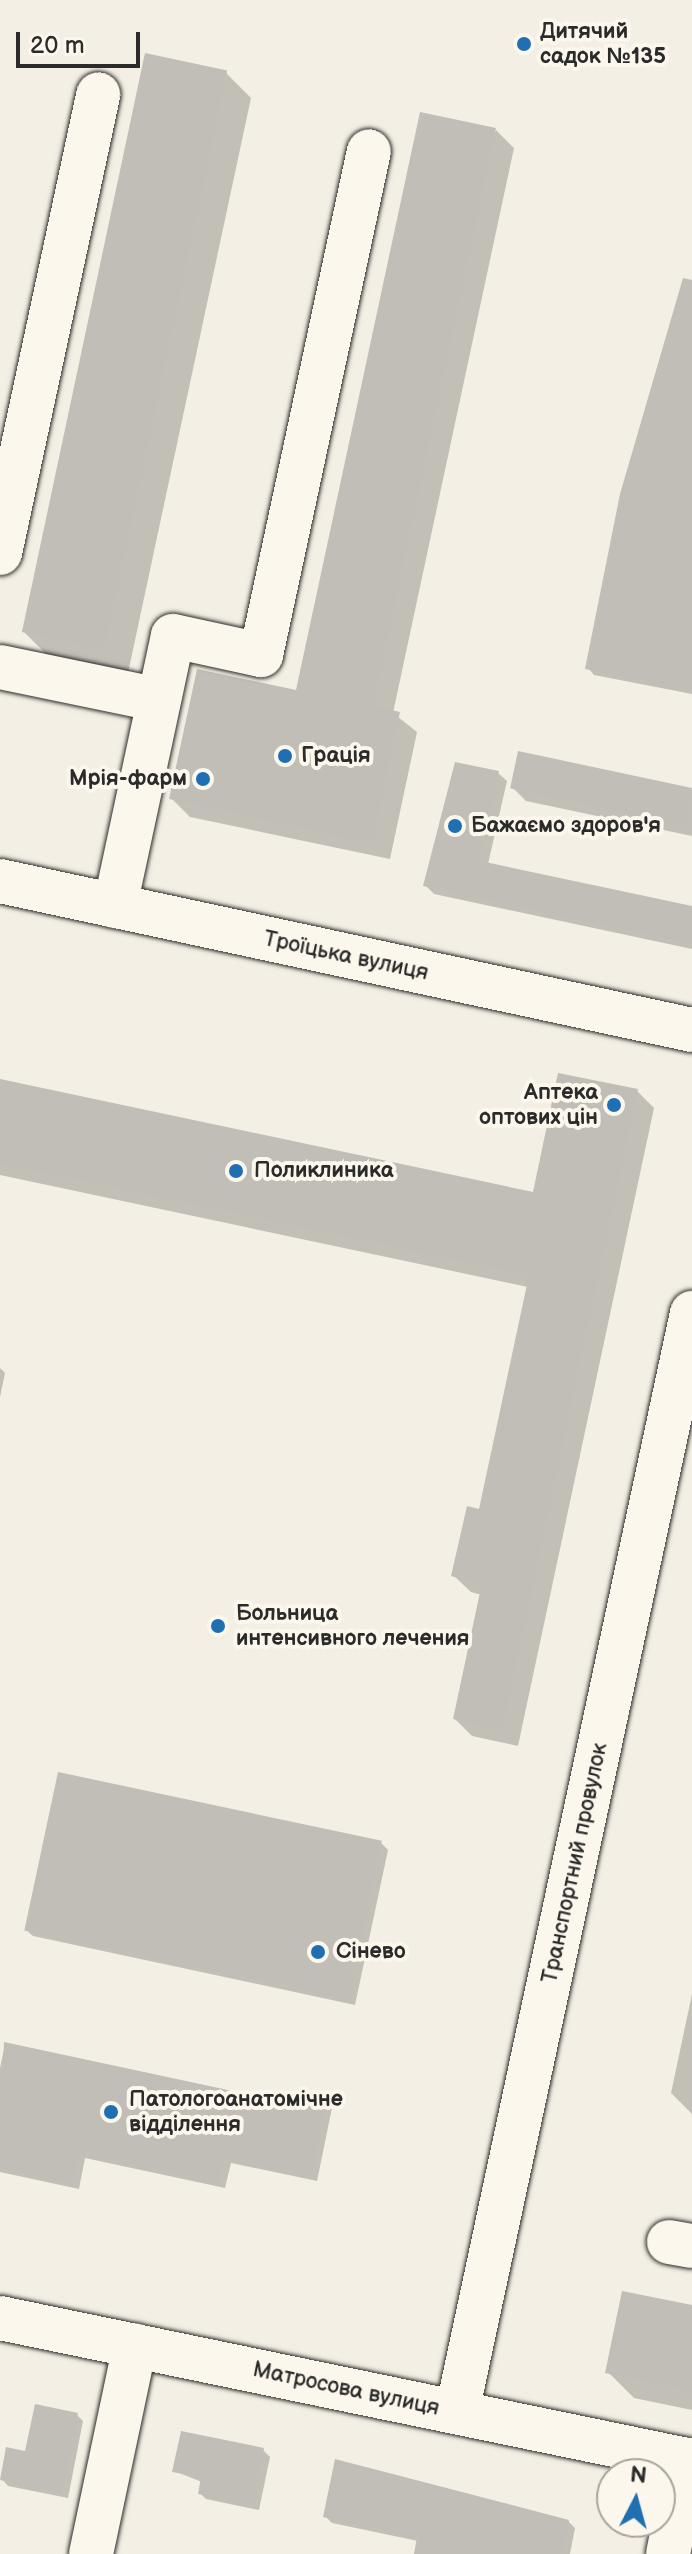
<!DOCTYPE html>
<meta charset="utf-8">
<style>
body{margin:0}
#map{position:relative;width:692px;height:2554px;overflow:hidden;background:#f3efe4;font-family:"Balsamiq Sans",sans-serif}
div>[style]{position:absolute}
.shadow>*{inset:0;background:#0003}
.building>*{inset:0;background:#c0beb6;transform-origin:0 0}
.roads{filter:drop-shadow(0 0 2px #2b2b2b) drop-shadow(0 0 2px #2b2b2b)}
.minor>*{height:44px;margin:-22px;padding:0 22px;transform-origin:22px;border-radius:22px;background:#fbf7ec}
.dots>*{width:22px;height:22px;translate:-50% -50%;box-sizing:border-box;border:4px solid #fbf7ec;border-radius:50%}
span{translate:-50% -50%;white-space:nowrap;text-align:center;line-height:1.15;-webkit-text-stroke:8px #fbf7ec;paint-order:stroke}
.poi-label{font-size:22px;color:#2b2b2b;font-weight:700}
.left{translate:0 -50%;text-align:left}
.right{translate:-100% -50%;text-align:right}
.street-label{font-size:22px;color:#2b2b2b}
.north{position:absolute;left:596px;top:2458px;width:80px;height:80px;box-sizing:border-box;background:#fbf7ec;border:2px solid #a8a59f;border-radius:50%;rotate:6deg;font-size:22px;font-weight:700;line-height:32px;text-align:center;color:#2b2b2b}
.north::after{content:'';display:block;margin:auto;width:28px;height:36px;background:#1f6fb2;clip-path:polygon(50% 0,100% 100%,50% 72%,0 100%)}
.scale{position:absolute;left:16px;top:32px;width:124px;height:36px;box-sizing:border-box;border:4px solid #2b2b2b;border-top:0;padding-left:10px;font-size:24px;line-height:28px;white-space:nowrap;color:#2b2b2b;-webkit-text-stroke:6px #fbf7ec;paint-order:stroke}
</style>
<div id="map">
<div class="shadow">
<div style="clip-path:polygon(226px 73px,251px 98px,128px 673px,48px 656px,23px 631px)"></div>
<div style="clip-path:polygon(496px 130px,514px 148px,393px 713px,417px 732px,390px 859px,190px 817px,172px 799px,298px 692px)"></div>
<div style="clip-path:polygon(692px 284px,692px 694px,594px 675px,588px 668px)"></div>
<div style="clip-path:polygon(498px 773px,507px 781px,488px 864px,692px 908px,692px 949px,434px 894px,426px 886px)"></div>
<div style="clip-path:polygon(513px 788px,692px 790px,692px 836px,526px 801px)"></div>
<div style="clip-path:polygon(0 1081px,534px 1194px,637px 1091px,654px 1108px,518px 1746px,472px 1736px,455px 1719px,482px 1595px,471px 1592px,454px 1576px,480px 1511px,528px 1287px,0 1175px)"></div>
<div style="clip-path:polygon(0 1368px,5px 1373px,0 1397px)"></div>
<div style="clip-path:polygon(381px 1843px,388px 1850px,355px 2005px,33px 1936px,26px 1930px)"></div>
<div style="clip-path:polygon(692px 1994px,692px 2114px,671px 2093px)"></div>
<div style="clip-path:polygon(5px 2044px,295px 2106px,326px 2102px,332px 2108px,317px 2181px,231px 2163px,225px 2188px,85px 2158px,79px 2189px,0 2172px,0 2068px)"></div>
<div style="clip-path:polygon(692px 2308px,692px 2410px,634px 2398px,608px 2372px)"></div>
<div style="clip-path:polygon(77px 2415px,83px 2421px,68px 2498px,8px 2486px,2px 2479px)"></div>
<div style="clip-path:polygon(263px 2450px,270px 2457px,259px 2510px,206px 2499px,200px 2493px,202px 2482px,174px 2471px)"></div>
<div style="clip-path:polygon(325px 2516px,568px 2521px,575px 2528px,570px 2554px,416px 2554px,418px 2541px,332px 2523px)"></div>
</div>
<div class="building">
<div style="left:145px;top:53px;width:84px;height:592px;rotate:12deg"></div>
<div style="clip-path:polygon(420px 112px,496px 128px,373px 706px,400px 712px,372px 843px,169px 799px,197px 669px,296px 690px)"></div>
<div style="clip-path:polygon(683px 278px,692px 280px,692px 690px,585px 669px,620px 494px)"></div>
<div style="left:518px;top:751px;width:178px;height:38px;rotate:12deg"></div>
<div style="clip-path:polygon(455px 762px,499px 771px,480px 861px,692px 906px,692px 943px,423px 886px)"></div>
<div style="clip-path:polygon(558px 1073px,638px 1089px,502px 1730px,453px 1719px,482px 1583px,451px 1576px,467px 1506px,479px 1509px,529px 1275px,0 1163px,0 1079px,533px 1192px)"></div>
<div style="left:58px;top:1772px;width:331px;height:162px;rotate:12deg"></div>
<div style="clip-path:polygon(4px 2042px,293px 2104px,296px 2093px,327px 2100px,311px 2176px,224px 2157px,219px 2183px,79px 2153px,72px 2184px,0 2168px)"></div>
<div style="clip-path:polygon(622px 2291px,692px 2305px,692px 2391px,605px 2373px)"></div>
<div style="clip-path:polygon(35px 2404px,78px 2413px,61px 2493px,0 2480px,6px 2447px,25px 2451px)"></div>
<div style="clip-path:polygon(181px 2431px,264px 2448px,252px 2505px,198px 2494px,201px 2477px,172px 2472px)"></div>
<div style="clip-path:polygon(335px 2459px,569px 2520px,562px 2554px,414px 2554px,417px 2537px,323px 2517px)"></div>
</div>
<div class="roads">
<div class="minor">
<div style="left:0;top:553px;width:469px;rotate:-77.9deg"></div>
<div style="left:0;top:667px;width:162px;rotate:11.7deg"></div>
<div style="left:0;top:881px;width:708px;rotate:12.15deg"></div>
<div style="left:115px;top:906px;width:276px;rotate:-77.9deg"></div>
<div style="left:173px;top:636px;width:90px;rotate:12.2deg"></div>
<div style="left:261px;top:655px;width:515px;rotate:-77.91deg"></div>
<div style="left:669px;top:2242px;width:23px;rotate:10deg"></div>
<div style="left:0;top:2318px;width:707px;rotate:11.68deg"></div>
<div style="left:457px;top:2412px;width:1124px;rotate:-77.93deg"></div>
<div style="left:91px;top:2554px;width:213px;rotate:-78.1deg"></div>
<div style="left:668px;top:2554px;width:96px;rotate:-78.6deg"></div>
</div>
</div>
<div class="dots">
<div style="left:524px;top:44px;background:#1f6fb2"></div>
<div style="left:285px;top:756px;background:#1f6fb2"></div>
<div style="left:203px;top:779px;background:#1f6fb2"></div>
<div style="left:455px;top:826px;background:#1f6fb2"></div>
<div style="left:614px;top:1105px;background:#1f6fb2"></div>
<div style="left:236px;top:1171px;background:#1f6fb2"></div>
<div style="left:218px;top:1626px;background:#1f6fb2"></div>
<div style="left:318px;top:1952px;background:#1f6fb2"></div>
<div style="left:111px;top:2112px;background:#1f6fb2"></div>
</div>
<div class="poi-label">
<span class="left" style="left:540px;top:44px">Дитячий<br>садок №135</span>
<span class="left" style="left:301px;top:756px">Грація</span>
<span class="right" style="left:187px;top:779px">Мрія-фарм</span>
<span class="left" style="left:471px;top:826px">Бажаємо здоров'я</span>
<span class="right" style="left:598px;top:1105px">Аптека<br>оптових цін</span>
<span class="left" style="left:254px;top:1171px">Поликлиника</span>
<span class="left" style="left:236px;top:1626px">Больница<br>интенсивного лечения</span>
<span class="left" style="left:336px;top:1952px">Сінево</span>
<span class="left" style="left:129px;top:2112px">Патологоанатомічне<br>відділення</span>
</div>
<div class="street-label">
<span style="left:346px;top:956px;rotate:12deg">Троїцька вулиця</span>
<span style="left:575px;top:1863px;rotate:-78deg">Транспортний провулок</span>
<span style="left:346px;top:2389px;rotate:12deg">Матросова вулиця</span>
</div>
<div class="north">N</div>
<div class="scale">20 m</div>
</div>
